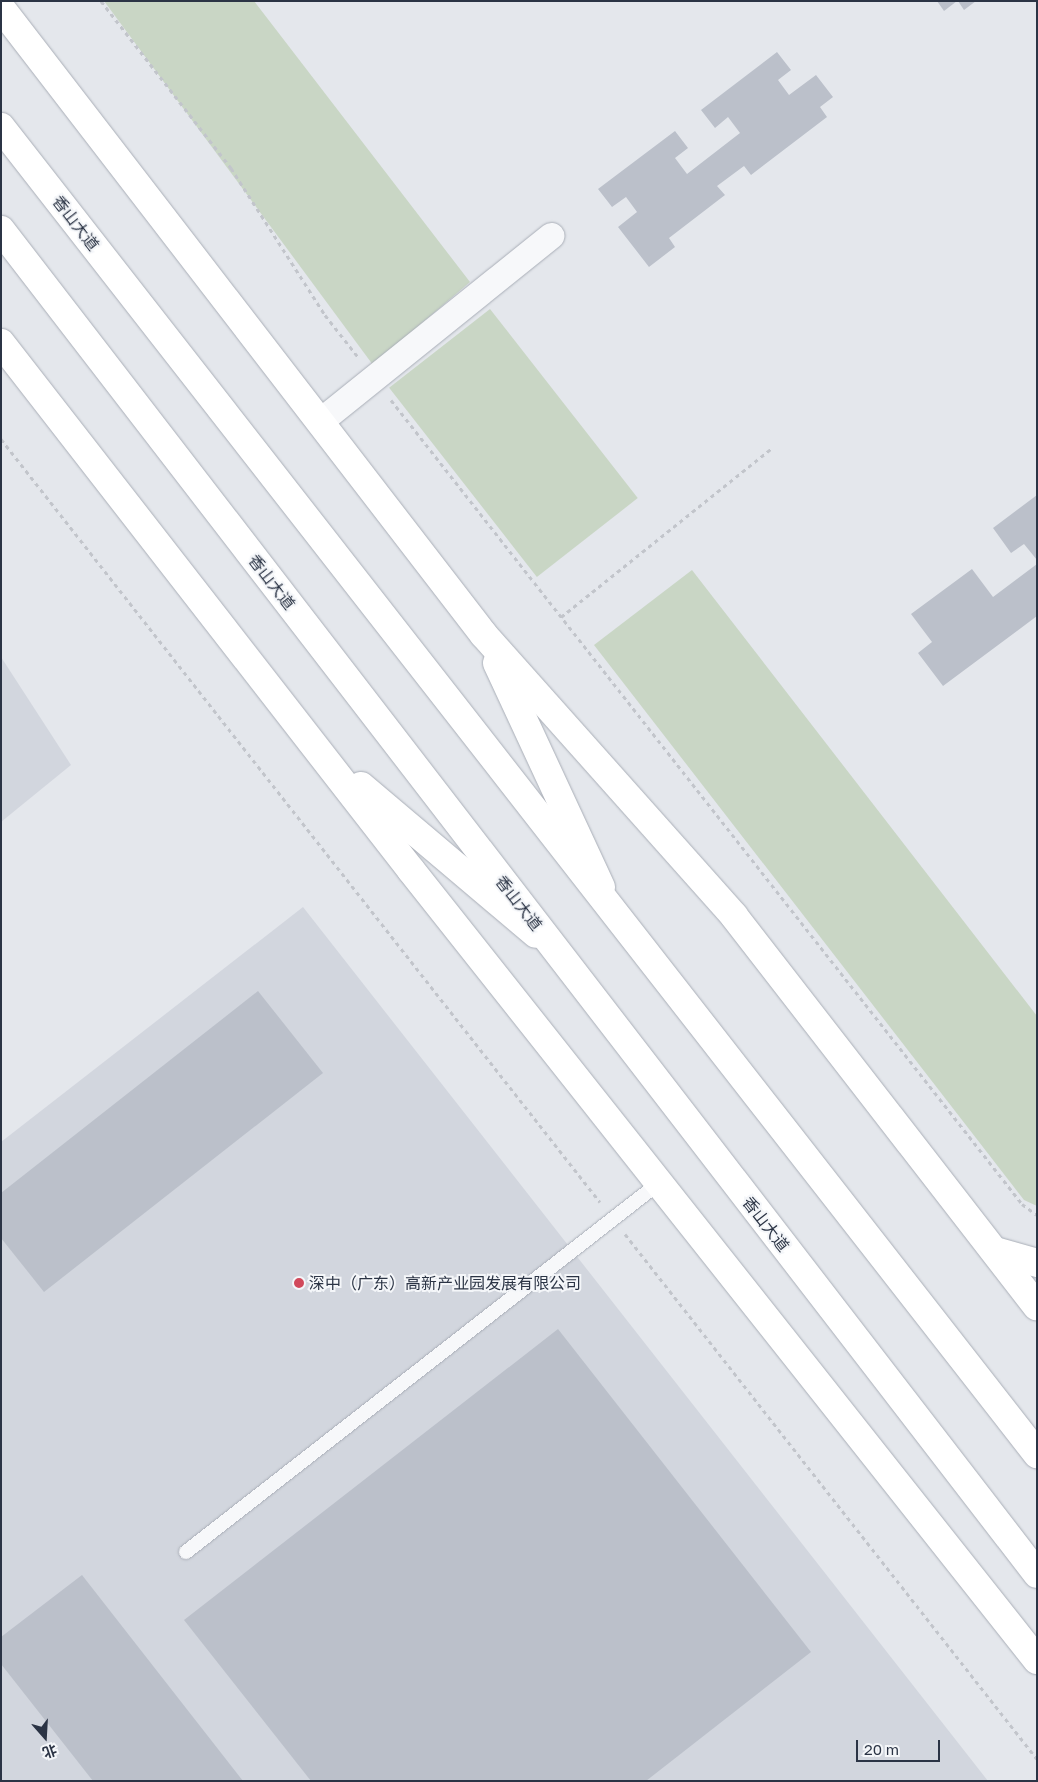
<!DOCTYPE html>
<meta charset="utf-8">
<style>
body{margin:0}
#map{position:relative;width:1038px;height:1782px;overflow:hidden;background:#e4e7ec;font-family:"Golos Text","Noto Sans SC",sans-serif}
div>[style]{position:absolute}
.built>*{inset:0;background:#d2d6de}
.green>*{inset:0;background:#c9d6c5;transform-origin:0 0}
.building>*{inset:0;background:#bbc0ca}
.path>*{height:3px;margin-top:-1.5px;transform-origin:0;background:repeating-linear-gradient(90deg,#c2c5cb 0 4px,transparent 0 8px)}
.roads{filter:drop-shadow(0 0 1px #a9aeb7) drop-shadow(0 0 1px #a9aeb7)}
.lane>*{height:14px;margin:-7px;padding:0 7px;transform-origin:7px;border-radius:7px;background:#f7f8fa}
.street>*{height:26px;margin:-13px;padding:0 13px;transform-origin:13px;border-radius:13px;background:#f7f8fa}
.secondary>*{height:28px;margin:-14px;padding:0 14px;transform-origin:14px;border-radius:14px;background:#fff}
.highway>*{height:28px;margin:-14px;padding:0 14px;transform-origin:14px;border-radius:14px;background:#fff}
.dots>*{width:14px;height:14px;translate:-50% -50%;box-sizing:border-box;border:2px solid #f4f6f9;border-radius:50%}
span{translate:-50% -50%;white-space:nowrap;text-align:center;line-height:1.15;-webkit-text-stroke:4px #f4f6f9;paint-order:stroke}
.street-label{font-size:16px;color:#2b3445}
.poi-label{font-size:16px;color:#2b3445}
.left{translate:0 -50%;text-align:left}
.frame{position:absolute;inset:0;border:2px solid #2b3445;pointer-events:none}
.north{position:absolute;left:20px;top:1712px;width:50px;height:50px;-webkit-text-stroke:4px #f4f6f9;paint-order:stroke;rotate:161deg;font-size:14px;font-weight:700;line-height:20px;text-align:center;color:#2b3445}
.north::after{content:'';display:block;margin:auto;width:18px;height:22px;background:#2b3445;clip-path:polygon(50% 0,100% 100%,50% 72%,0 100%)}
.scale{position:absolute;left:856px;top:1740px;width:84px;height:22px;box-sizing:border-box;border:2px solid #2b3445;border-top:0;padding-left:6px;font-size:15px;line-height:18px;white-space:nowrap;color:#2b3445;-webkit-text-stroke:4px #f4f6f9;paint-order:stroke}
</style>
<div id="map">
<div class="built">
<div style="clip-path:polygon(1px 657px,71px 765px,1px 822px)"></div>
<div style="clip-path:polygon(303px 907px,988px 1781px,1px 1781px,1px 1142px)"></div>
</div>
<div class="green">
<div style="clip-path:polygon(104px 1px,254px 1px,470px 282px,373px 365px)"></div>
<div style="left:490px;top:309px;width:240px;height:128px;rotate:52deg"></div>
<div style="clip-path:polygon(692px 570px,1037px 1016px,1037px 1206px,1024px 1200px,594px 645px)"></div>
</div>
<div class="building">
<div style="clip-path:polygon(937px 1px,957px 1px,944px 11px)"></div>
<div style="clip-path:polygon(958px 1px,976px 1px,964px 10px)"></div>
<div style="clip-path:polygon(777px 52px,791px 70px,778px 80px,789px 95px,816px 75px,833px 97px,820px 107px,827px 117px,751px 175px,744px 166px,717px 186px,725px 195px,669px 238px,675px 247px,649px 267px,618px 227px,637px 212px,626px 197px,612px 207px,598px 189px,675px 131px,688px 148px,675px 158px,687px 174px,740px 133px,728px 117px,715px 128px,701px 110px)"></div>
<div style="clip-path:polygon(1037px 495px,1037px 560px,1024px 544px,1011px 553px,993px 528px)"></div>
<div style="clip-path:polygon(1037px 564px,1037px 616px,943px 686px,918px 653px,932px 642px,911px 614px,972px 569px,993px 597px)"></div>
<div style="clip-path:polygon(258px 991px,323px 1073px,44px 1292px,1px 1238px,1px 1193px)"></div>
<div style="clip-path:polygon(558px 1329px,811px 1652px,646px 1781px,311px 1781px,184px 1620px)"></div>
<div style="clip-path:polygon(82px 1575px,243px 1781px,93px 1781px,1px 1664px,1px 1637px)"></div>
</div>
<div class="path">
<div style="left:101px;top:1px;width:212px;rotate:52.1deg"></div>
<div style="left:231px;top:168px;width:174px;rotate:57.4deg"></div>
<div style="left:325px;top:315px;width:53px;rotate:51.8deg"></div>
<div style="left:391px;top:400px;width:1022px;rotate:51.87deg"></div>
<div style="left:1022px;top:1204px;width:19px;rotate:36deg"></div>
<div style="left:1px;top:439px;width:970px;rotate:51.87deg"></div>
<div style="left:561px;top:617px;width:269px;rotate:-38.7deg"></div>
<div style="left:625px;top:1234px;width:667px;rotate:51.88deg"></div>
</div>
<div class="roads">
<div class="lane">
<div style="left:186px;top:1552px;width:600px;rotate:-37.96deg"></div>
</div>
<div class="street">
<div style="left:320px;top:422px;width:297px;rotate:-38.8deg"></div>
</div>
<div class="secondary">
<div style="left:1px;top:8px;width:791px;rotate:52.39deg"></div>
<div style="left:484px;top:635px;width:376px;rotate:48.3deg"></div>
<div style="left:734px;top:916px;width:494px;rotate:52.2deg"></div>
<div style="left:1px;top:343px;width:668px;rotate:52.12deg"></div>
<div style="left:411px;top:870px;width:1008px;rotate:51.61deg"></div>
<div style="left:497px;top:663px;width:247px;rotate:65.1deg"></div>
<div style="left:361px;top:786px;width:229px;rotate:40.2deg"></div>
<div style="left:995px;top:1251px;width:44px;rotate:15.9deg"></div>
</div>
<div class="highway">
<div style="left:1px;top:127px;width:1684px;rotate:52.02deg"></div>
<div style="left:1px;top:230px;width:1697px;rotate:52.37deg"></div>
</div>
</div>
<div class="dots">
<div style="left:299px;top:1283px;background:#d1495b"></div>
</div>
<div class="street-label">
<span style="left:76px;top:223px;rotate:52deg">香山大道</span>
<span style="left:272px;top:582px;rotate:52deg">香山大道</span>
<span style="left:519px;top:903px;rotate:52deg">香山大道</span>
<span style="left:766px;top:1224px;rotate:52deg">香山大道</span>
</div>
<div class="poi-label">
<span class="left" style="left:309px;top:1283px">深中（广东）高新产业园发展有限公司</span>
</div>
<div class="frame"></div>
<div class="north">北</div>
<div class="scale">20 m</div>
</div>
